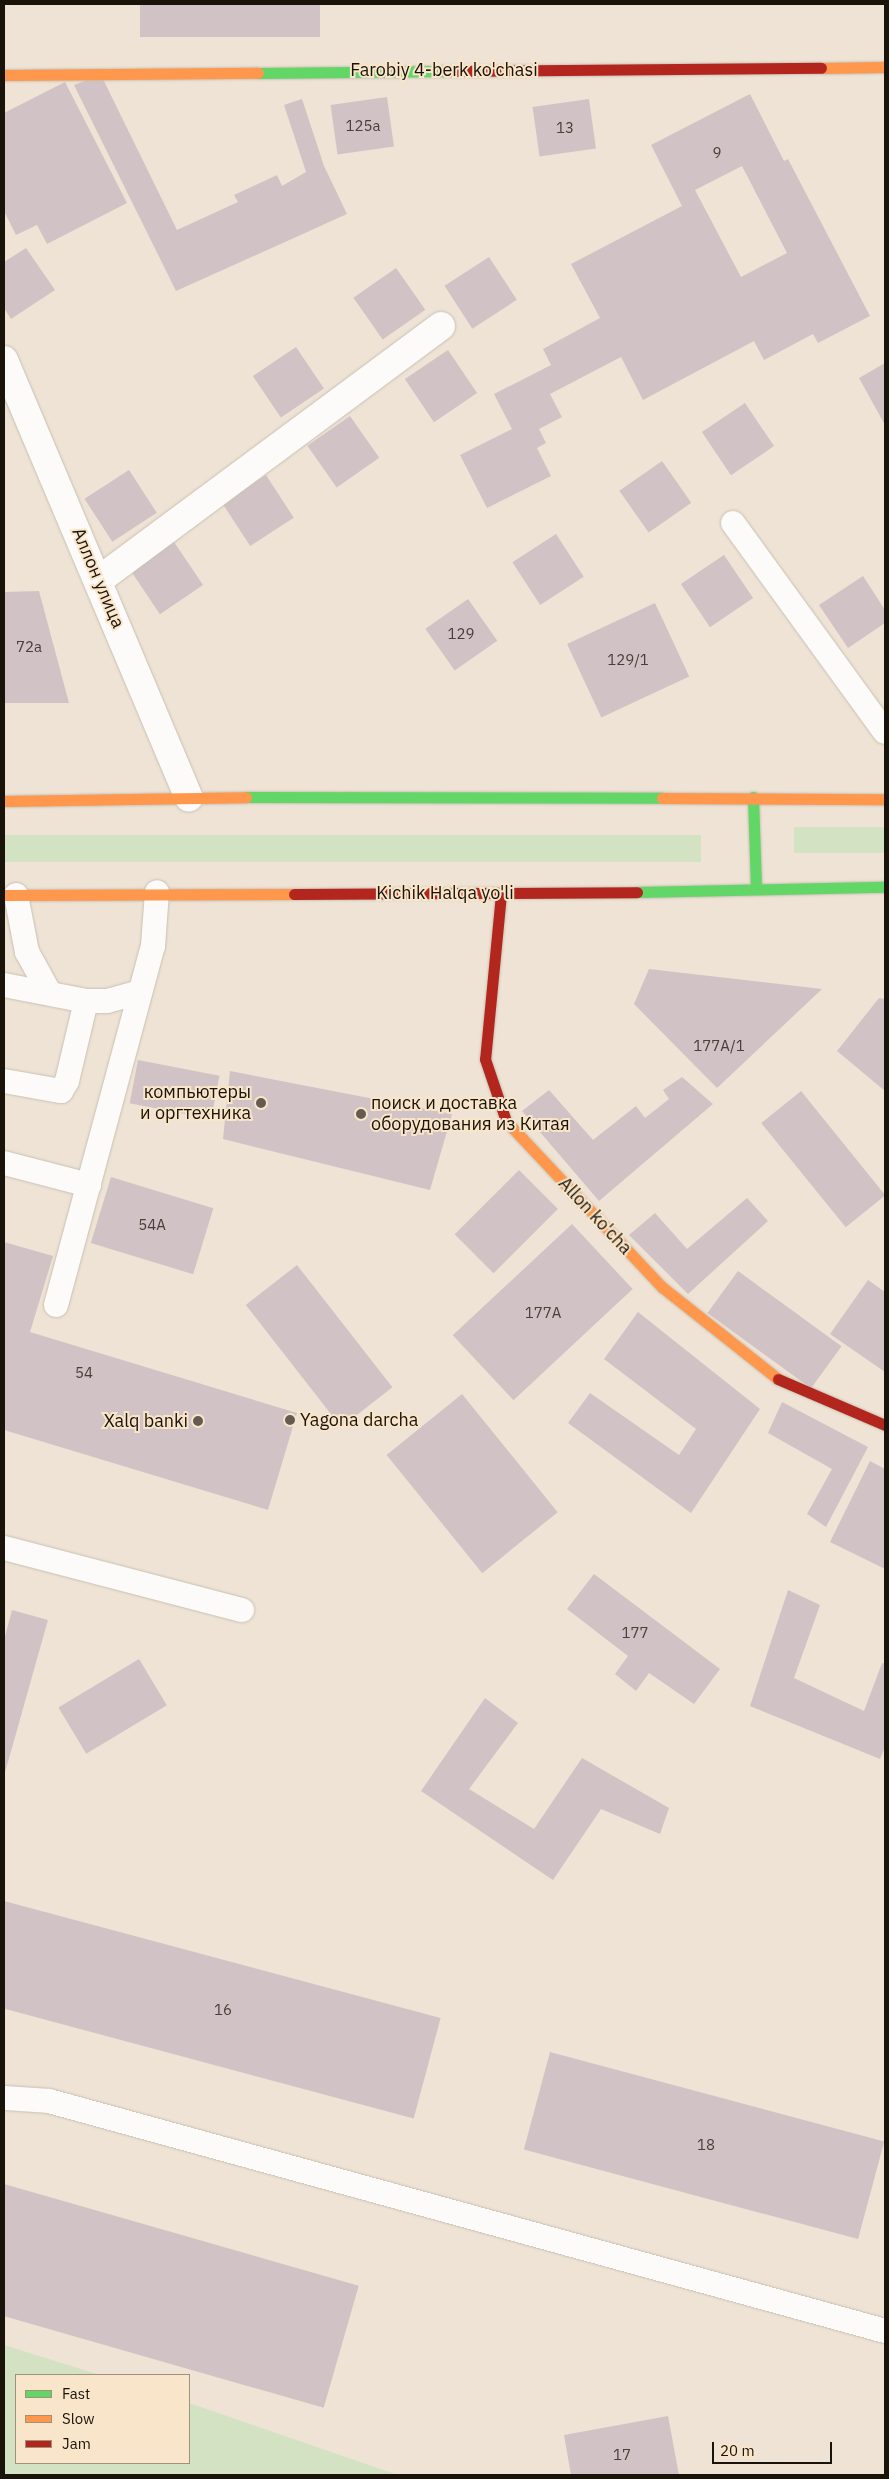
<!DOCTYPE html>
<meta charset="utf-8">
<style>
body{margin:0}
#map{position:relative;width:889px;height:2479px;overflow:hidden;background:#eee3d4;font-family:"IBM Plex Sans",sans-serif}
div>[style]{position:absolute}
.green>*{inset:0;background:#d3e2c3;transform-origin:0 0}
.building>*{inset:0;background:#d1c3c5;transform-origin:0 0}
.roads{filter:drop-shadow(0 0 1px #c8c0b4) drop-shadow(0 0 1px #c8c0b4)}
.lane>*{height:24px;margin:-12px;padding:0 12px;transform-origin:12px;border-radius:12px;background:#fcfbf9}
.street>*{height:28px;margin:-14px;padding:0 14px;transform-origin:14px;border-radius:14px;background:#fcfbf9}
.fast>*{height:11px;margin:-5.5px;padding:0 5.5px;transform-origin:5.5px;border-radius:5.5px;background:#63d668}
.slow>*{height:11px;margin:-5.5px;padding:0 5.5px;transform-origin:5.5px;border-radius:5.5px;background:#ff974d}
.jam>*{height:11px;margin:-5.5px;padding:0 5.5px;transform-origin:5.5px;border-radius:5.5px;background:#b3261e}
.dots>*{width:14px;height:14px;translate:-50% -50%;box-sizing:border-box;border:2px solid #f9e5c9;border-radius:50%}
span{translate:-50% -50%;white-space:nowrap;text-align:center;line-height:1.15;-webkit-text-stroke:4px #f9e5c9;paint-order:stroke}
.number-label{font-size:15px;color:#483f39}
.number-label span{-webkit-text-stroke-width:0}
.street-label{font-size:18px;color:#1a130a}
.poi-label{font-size:18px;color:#1a130a}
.right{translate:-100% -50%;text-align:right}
.left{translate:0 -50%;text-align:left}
.frame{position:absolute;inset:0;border:5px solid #1a130a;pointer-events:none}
.legend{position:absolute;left:15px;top:2374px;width:175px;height:90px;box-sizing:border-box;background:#f9e5c9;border:1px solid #a0917d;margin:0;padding:6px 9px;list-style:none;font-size:15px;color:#1a130a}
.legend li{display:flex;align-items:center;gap:10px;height:25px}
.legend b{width:25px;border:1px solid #a0917d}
.scale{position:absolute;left:712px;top:2442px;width:120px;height:22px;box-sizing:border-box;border:2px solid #1a130a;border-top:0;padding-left:6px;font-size:15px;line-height:18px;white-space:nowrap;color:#1a130a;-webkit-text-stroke:4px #f9e5c9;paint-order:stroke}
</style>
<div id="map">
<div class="green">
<div style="left:794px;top:827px;width:91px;height:26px"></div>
<div style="left:701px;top:835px;width:27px;height:697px;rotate:90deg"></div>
<div style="clip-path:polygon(4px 2345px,100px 2375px,16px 2375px,16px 2463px,189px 2463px,189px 2403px,398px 2475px,4px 2475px)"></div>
</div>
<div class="building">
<div style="left:140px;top:4px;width:180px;height:33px"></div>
<div style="clip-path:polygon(101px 75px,177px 230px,238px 202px,234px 195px,277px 175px,282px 186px,306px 172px,284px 105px,302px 99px,324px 166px,347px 214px,176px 291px,74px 85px)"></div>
<div style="clip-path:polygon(65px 82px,127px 203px,47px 244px,37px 225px,16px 235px,4px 211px,4px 113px)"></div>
<div style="clip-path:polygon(evenodd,750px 94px,784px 161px,788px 159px,870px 316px,818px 343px,813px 334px,764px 360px,754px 341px,643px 400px,621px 357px,550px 394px,562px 417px,539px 429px,546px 443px,537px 448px,551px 476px,487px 508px,460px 455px,512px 429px,494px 394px,551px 365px,543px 349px,600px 318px,571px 264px,682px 206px,651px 145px,750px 94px,742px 166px,787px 253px,741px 277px,695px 190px,742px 166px)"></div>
<div style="left:387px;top:97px;width:50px;height:57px;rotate:82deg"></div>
<div style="left:589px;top:99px;width:50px;height:57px;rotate:82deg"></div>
<div style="clip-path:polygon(26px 248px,55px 290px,11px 319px,4px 308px,4px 262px)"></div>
<div style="left:489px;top:257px;width:51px;height:53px;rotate:57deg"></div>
<div style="left:396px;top:268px;width:51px;height:52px;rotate:55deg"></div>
<div style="left:296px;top:347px;width:50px;height:52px;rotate:56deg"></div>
<div style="left:448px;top:350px;width:52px;height:52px;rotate:56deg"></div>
<div style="clip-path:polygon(885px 363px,885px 425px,859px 378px)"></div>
<div style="left:745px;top:403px;width:52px;height:52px;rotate:56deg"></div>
<div style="left:350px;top:416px;width:51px;height:52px;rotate:55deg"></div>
<div style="left:662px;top:461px;width:51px;height:52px;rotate:55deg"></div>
<div style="left:129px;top:470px;width:51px;height:53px;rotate:57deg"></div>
<div style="left:266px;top:475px;width:51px;height:52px;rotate:57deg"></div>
<div style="left:556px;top:534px;width:51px;height:52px;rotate:57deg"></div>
<div style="left:174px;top:542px;width:52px;height:52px;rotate:56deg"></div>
<div style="left:724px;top:555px;width:52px;height:52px;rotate:56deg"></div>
<div style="clip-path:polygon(863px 576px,885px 610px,885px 623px,848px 648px,819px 605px)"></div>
<div style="clip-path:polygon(39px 591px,69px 703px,4px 703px,4px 592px)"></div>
<div style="left:468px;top:599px;width:51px;height:52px;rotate:55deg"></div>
<div style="left:655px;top:603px;width:81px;height:97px;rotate:65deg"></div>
<div style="clip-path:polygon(649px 969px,822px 989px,717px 1088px,634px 1004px)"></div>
<div style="clip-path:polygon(879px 998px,885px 999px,885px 1091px,837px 1051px)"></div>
<div style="left:138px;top:1060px;width:83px;height:44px;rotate:11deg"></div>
<div style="clip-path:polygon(230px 1071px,452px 1114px,430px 1190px,223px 1139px)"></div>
<div style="clip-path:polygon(682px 1077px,713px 1104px,599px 1201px,522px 1111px,549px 1090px,593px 1140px,636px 1106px,645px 1118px,669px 1099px,663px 1090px)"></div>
<div style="left:801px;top:1091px;width:134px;height:51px;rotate:51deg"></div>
<div style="left:519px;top:1170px;width:55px;height:91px;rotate:45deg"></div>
<div style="left:111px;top:1177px;width:107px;height:69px;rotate:17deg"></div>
<div style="clip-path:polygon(747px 1198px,768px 1221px,688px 1294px,629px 1235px,655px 1213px,687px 1249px)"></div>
<div style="left:572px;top:1224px;width:89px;height:163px;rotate:47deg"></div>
<div style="clip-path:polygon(4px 1242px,53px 1256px,30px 1332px,297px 1413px,268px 1510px,4px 1430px)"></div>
<div style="left:297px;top:1265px;width:155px;height:65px;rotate:52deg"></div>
<div style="left:738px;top:1271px;width:128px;height:52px;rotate:36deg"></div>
<div style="clip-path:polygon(868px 1280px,885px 1292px,885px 1372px,830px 1334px)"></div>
<div style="clip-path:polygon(638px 1312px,760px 1409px,691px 1513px,568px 1423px,590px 1393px,679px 1455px,696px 1429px,604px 1359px)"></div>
<div style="left:462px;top:1394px;width:152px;height:97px;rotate:51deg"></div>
<div style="clip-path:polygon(782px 1402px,868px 1447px,826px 1527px,807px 1514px,832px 1469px,768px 1433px)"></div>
<div style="clip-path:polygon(870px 1461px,885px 1469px,885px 1569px,830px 1542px)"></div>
<div style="clip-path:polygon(594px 1574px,720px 1669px,694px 1704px,649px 1673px,636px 1691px,615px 1674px,628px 1656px,567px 1609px)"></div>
<div style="clip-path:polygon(788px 1590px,820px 1605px,794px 1678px,864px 1711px,882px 1663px,885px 1664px,885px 1747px,880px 1759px,750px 1706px)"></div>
<div style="clip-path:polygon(12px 1610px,48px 1620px,4px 1776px,4px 1640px)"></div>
<div style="left:139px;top:1659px;width:54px;height:94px;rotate:59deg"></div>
<div style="clip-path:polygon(485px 1698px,518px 1723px,469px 1789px,534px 1829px,582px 1758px,669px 1808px,660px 1834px,601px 1809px,553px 1880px,421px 1791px)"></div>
<div style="left:4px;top:1901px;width:452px;height:104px;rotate:15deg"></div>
<div style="left:550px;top:2052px;width:346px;height:101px;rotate:15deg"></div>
<div style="left:4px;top:2184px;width:369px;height:127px;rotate:16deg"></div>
<div style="clip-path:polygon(668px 2416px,679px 2475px,571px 2475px,564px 2435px)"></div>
</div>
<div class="roads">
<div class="lane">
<div style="left:733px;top:523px;width:258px;rotate:54deg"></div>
<div style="left:16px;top:895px;width:58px;rotate:79.1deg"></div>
<div style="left:27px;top:952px;width:46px;rotate:61.2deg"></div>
<div style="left:4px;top:985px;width:84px;rotate:11deg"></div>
<div style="left:86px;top:1001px;width:21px"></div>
<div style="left:107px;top:1001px;width:34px;rotate:-15deg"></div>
<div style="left:4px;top:1081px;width:58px;rotate:10deg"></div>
<div style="left:61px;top:1091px;width:12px;rotate:-59deg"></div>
<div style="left:67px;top:1081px;width:82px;rotate:-76.6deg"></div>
<div style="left:4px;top:1163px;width:88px;rotate:14.5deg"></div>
<div style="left:56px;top:1305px;width:372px;rotate:-74.9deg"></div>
<div style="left:153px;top:946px;width:54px;rotate:-85.8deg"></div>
<div style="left:4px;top:1548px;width:246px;rotate:14.6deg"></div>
<div style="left:4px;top:2098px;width:45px;rotate:3.8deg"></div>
<div style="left:49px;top:2101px;width:867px;rotate:15.38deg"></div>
</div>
<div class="street">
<div style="left:4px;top:360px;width:475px;rotate:67.1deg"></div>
<div style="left:99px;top:580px;width:426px;rotate:-36.6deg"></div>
</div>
<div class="fast">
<div style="left:258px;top:73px;width:195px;rotate:-0.6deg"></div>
<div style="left:246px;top:797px;width:416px;rotate:0.1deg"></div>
<div style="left:753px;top:797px;width:91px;rotate:88.1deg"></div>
<div style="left:637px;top:892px;width:248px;rotate:-1.2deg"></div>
</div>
<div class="slow">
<div style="left:821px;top:68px;width:64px;rotate:-0.9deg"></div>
<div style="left:4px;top:75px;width:254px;rotate:-0.5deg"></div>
<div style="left:662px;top:798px;width:223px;rotate:0.3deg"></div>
<div style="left:4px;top:801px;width:242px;rotate:-0.9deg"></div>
<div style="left:4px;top:895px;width:290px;rotate:-0.2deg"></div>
<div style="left:506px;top:1121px;width:228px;rotate:46.8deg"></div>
<div style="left:662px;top:1287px;width:148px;rotate:38.4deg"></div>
</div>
<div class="jam">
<div style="left:453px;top:71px;width:368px;rotate:-0.5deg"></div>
<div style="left:294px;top:894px;width:343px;rotate:-0.3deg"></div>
<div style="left:501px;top:894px;width:166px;rotate:95.5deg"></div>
<div style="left:485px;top:1059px;width:65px;rotate:71.3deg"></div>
<div style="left:778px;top:1379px;width:116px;rotate:23.3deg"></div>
</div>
</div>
<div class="dots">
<div style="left:261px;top:1103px;background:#645c51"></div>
<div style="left:361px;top:1114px;background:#645c51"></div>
<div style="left:290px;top:1420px;background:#645c51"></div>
<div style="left:198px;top:1421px;background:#645c51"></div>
</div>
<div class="number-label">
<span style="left:363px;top:126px">125a</span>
<span style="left:565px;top:128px">13</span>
<span style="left:717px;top:153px">9</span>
<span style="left:461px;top:634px">129</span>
<span style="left:29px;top:647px">72a</span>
<span style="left:628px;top:660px">129/1</span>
<span style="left:719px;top:1046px">177A/1</span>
<span style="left:152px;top:1225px">54A</span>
<span style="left:543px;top:1313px">177A</span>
<span style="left:84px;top:1373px">54</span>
<span style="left:635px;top:1633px">177</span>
<span style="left:223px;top:2010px">16</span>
<span style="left:706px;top:2145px">18</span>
<span style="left:622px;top:2455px">17</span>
</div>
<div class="street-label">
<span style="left:444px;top:70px">Farobiy 4-berk ko'chasi</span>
<span style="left:98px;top:578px;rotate:67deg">Аллон улица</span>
<span style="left:445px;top:893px">Kichik Halqa yo'li</span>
<span style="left:595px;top:1216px;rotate:47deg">Allon ko'cha</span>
</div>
<div class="poi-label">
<span class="right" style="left:251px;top:1103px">компьютеры<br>и оргтехника</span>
<span class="left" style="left:371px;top:1114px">поиск и доставка<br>оборудования из Китая</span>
<span class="left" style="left:300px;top:1420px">Yagona darcha</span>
<span class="right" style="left:188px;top:1421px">Xalq banki</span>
</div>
<div class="frame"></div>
<ul class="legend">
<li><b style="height:6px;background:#63d668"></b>Fast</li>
<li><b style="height:6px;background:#ff974d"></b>Slow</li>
<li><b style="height:6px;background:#b3261e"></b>Jam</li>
</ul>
<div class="scale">20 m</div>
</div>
